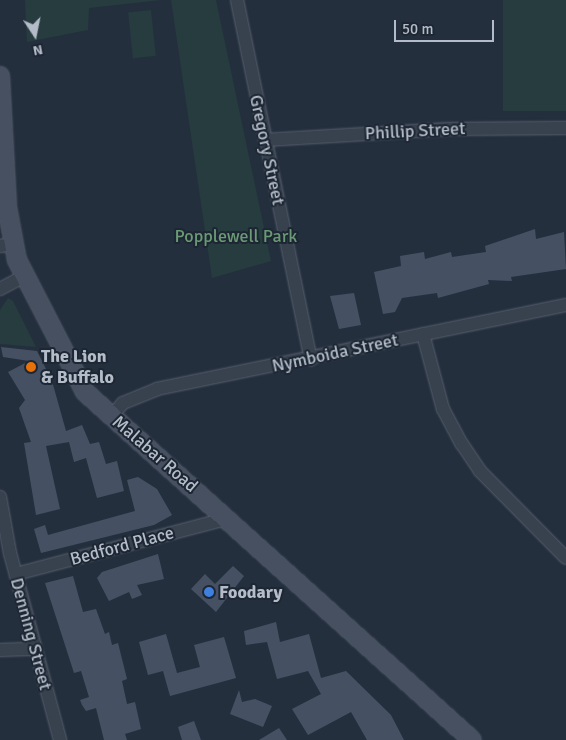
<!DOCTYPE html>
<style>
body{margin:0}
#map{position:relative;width:566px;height:740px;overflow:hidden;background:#242f3e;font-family:Signika,sans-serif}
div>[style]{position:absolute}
.green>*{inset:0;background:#263c3f;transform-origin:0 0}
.building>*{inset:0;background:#455162}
.roads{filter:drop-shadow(0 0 1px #565f6c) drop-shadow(0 0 1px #565f6c)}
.street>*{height:12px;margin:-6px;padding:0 6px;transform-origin:6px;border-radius:6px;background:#38414e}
.secondary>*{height:18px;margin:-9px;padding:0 9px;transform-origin:9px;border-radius:9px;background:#465061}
.dots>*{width:14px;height:14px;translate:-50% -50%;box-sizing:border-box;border:2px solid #1d2633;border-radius:50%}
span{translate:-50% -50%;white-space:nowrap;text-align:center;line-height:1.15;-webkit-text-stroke:4px #1d2633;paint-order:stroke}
.street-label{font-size:18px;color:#b4bcc9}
.park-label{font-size:18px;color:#6b9a76}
.poi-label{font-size:18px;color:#b4bcc9;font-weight:700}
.left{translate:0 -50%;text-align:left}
.north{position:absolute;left:10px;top:10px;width:50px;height:50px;-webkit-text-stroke:4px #1d2633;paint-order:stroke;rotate:169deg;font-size:14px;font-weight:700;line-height:20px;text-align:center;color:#b4bcc9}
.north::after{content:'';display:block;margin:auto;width:18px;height:22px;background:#b4bcc9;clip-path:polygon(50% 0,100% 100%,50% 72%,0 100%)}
.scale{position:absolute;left:394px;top:20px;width:100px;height:22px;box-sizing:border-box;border:2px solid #b4bcc9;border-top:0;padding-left:6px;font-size:15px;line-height:18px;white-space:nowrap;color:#b4bcc9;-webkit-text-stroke:4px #1d2633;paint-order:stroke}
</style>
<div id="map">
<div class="green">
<div style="clip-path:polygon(25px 0,161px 0,89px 8px,88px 30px,27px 42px)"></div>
<div style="clip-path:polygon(171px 0,216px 0,271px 261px,212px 278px)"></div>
<div style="left:503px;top:0;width:63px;height:111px"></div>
<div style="left:151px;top:10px;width:46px;height:23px;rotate:84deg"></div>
<div style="clip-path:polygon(8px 298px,13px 301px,36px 347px,0 344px,0 310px)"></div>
</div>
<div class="building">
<div style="clip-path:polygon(535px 229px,536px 239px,564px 232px,566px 269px,511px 277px,512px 281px,488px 280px,489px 284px,438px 298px,437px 293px,402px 298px,395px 312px,383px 314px,374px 272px,401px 266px,400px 256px,424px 252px,425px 259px,451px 252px,452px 257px,486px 252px,485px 246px)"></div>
<div style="clip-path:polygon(354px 293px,361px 325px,339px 329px,330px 296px)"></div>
<div style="clip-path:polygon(1px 347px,37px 351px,52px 381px,66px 431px,82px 425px,90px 444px,99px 442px,106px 464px,117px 461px,124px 491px,97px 498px,86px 458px,74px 462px,69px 442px,46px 446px,60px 509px,36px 515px,24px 443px,31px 442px,19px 408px,25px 400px,8px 372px,29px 361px,3px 357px)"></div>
<div style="clip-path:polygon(138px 477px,157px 489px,172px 515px,154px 525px,41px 553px,34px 529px,45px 525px,48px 535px,135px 511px,127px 480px)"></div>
<div style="clip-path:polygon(158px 554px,164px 579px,137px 585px,142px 595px,132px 599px,129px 592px,109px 601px,97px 578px,102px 572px)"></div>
<div style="clip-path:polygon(233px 566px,244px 576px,216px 612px,191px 589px,205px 574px,215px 584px)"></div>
<div style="clip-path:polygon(73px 576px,83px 612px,96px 609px,105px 634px,109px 632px,112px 645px,118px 643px,127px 679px,122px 681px,127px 704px,135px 702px,141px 729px,125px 734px,127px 740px,104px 740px,96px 708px,86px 711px,82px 705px,80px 700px,89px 697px,81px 671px,74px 673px,45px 583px)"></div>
<div style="clip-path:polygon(276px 622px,280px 642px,309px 634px,321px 678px,346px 671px,391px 715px,404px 740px,367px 740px,351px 712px,308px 735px,292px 709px,321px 694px,308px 671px,277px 679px,267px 642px,246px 645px,244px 631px)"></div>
<div style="clip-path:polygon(166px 634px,177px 673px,200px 667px,194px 645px,224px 637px,236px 678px,170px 696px,163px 671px,148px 675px,139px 642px)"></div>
<div style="clip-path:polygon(239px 690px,242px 702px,255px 699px,272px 706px,263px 727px,230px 714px)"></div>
<div style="clip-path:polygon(194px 721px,201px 740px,182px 740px,178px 727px)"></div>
<div style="clip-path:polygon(279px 728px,287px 740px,259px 740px)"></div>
</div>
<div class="roads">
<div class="street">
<div style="left:237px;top:0;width:367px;rotate:78.4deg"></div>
<div style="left:265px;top:140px;width:184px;rotate:-3.4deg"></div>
<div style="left:449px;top:129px;width:117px;rotate:-0.5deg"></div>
<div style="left:0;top:246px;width:13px;rotate:-9deg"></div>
<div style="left:0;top:289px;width:26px;rotate:-28deg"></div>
<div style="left:423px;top:334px;width:78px;rotate:75.1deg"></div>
<div style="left:443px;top:409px;width:40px;rotate:62deg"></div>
<div style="left:462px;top:444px;width:32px;rotate:56deg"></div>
<div style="left:480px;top:471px;width:122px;rotate:45.3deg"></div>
<div style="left:112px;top:416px;width:17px;rotate:-50deg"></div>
<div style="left:123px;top:403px;width:37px;rotate:-22deg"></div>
<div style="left:157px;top:389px;width:418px;rotate:-11.6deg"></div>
<div style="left:0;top:497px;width:57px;rotate:79.9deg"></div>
<div style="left:10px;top:553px;width:194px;rotate:75deg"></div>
<div style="left:16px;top:574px;width:220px;rotate:-14.7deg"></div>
<div style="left:0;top:650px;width:35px;rotate:-2deg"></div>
</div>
<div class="secondary">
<div style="left:0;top:76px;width:131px;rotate:86.9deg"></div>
<div style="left:7px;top:207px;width:54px;rotate:79.3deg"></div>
<div style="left:17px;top:260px;width:148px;rotate:62.7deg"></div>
<div style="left:85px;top:392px;width:520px;rotate:41.96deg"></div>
</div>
</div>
<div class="dots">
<div style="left:31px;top:367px;background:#e8710a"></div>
<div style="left:209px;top:592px;background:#3f7fe0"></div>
</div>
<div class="street-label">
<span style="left:415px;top:131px;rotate:-3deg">Phillip Street</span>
<span style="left:267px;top:150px;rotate:78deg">Gregory Street</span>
<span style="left:335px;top:353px;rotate:-12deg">Nymboida Street</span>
<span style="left:155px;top:454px;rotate:41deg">Malabar Road</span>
<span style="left:122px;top:546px;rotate:-15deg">Bedford Place</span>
<span style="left:31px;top:634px;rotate:75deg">Denning Street</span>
</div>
<div class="park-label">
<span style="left:236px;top:236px">Popplewell Park</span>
</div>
<div class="poi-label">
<span class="left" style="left:41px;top:367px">The Lion<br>&amp; Buffalo</span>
<span class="left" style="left:219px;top:592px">Foodary</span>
</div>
<div class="north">N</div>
<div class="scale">50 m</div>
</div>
